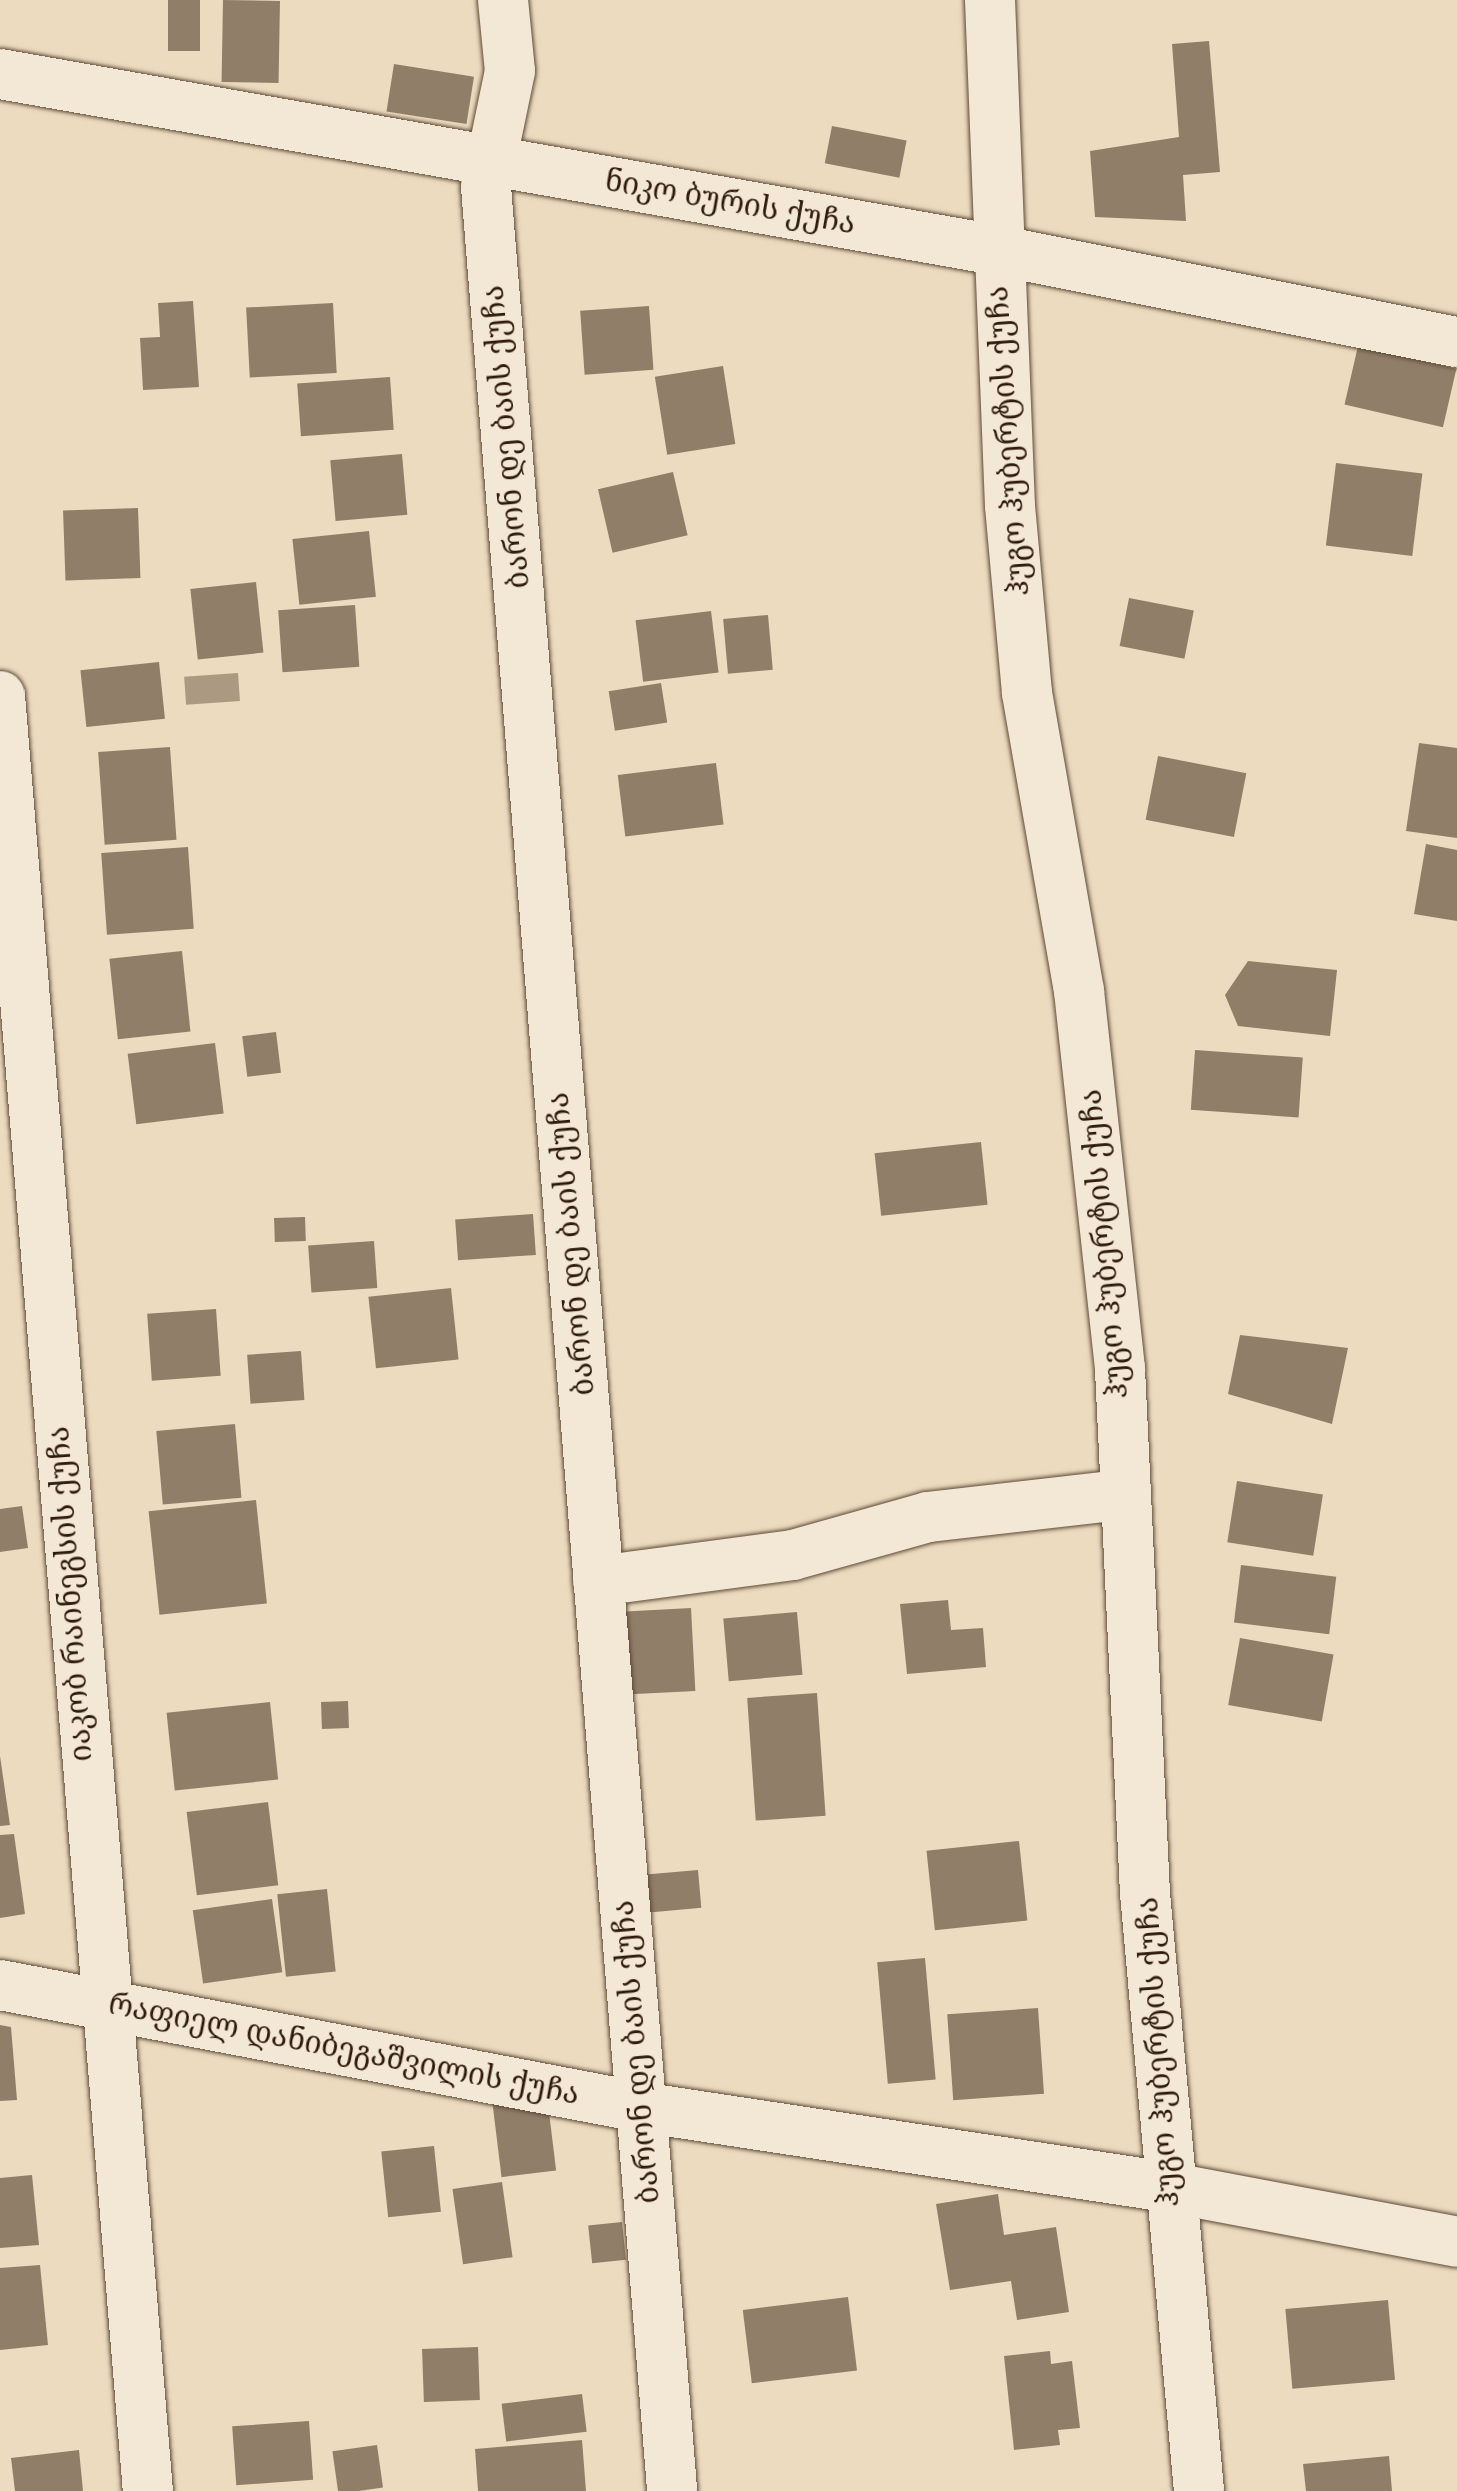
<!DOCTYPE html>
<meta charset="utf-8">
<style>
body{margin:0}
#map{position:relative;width:1457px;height:2491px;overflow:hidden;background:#ecdbbf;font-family:"Libre Caslon Text","Noto Serif Georgian",serif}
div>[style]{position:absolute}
.water>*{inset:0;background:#ac9981;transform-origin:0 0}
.building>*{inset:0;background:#917e68;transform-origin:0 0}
.roads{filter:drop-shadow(0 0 2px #5e4a37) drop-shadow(0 0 2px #5e4a37)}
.minor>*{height:50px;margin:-25px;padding:0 25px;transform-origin:25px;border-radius:25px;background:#f3e8d5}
span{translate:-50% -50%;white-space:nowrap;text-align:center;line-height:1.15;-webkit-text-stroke:9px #f3e8d5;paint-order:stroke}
.street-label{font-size:30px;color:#2f1a0a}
</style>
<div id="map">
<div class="water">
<div style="left:238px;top:673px;width:28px;height:54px;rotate:86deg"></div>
</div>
<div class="building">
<div style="left:168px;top:0;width:32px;height:51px"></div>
<div style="left:223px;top:0;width:57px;height:82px;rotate:1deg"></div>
<div style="clip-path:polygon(1209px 41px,1220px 172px,1183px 175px,1186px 221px,1095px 217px,1090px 151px,1179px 137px,1172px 44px)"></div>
<div style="left:394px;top:64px;width:81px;height:48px;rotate:9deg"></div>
<div style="left:832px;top:126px;width:76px;height:38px;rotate:11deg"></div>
<div style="clip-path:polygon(193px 301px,199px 387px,143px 390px,140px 338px,160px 337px,158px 303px)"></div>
<div style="left:333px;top:303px;width:70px;height:87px;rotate:87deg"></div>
<div style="left:649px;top:306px;width:64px;height:69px;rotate:86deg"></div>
<div style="left:1358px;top:346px;width:101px;height:60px;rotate:13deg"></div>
<div style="left:723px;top:366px;width:79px;height:69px;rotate:81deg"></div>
<div style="left:390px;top:377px;width:53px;height:93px;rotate:86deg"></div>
<div style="left:402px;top:454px;width:61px;height:72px;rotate:85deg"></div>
<div style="left:1336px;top:463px;width:87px;height:83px;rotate:7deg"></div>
<div style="left:673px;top:472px;width:65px;height:77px;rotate:77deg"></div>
<div style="left:138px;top:508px;width:70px;height:75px;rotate:88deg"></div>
<div style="left:369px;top:531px;width:66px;height:77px;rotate:84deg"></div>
<div style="left:256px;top:582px;width:71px;height:66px;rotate:84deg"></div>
<div style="left:1129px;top:598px;width:66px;height:49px;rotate:11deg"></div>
<div style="left:355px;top:605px;width:62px;height:77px;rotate:86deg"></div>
<div style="left:711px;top:611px;width:62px;height:76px;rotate:83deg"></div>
<div style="left:768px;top:615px;width:55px;height:45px;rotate:85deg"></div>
<div style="left:159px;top:662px;width:57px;height:79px;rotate:84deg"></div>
<div style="left:661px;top:683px;width:40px;height:53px;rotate:81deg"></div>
<div style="clip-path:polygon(1419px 743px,1457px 748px,1457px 838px,1406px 831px)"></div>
<div style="left:170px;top:747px;width:93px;height:72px;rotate:86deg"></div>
<div style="left:1158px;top:756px;width:90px;height:65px;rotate:11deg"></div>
<div style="left:716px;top:763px;width:62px;height:99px;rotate:83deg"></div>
<div style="clip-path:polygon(1426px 844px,1457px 850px,1457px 921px,1414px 914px)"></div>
<div style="left:188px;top:847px;width:82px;height:87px;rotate:86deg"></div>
<div style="left:182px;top:951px;width:81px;height:73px;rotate:84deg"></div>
<div style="clip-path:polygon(1248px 961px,1337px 970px,1330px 1036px,1238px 1026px,1225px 995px)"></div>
<div style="left:276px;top:1032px;width:41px;height:34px;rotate:83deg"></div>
<div style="left:215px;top:1043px;width:71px;height:88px;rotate:83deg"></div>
<div style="left:1195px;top:1050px;width:108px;height:60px;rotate:4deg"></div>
<div style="left:981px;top:1142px;width:63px;height:107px;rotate:84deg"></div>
<div style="left:533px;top:1214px;width:41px;height:78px;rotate:86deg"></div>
<div style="left:305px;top:1217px;width:24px;height:31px;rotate:88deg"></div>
<div style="left:374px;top:1241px;width:47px;height:66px;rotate:86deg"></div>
<div style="left:451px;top:1288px;width:72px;height:83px;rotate:84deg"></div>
<div style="left:216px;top:1309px;width:67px;height:69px;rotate:86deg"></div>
<div style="clip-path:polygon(1240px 1335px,1348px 1348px,1332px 1424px,1228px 1394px)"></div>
<div style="left:301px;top:1351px;width:49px;height:54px;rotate:86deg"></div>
<div style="left:235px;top:1424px;width:74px;height:79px;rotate:85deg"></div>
<div style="left:1237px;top:1481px;width:87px;height:62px;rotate:9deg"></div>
<div style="left:256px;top:1500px;width:104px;height:108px;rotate:84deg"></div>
<div style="clip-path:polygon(22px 1506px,28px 1548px,0 1552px,0 1509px)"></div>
<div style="left:1241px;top:1565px;width:96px;height:58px;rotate:7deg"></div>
<div style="clip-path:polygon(948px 1600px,951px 1630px,983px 1628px,986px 1667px,907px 1674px,900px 1604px)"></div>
<div style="left:691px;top:1608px;width:83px;height:70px;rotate:87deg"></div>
<div style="left:797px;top:1612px;width:63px;height:74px;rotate:85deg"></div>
<div style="left:1240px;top:1638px;width:95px;height:68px;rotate:10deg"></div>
<div style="left:817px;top:1693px;width:123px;height:70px;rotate:86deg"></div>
<div style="left:348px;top:1701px;width:27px;height:27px;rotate:88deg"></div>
<div style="left:270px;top:1702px;width:78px;height:104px;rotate:84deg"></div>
<div style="clip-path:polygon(0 1756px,10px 1825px,0 1826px)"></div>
<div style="left:268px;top:1802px;width:84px;height:82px;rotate:83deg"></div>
<div style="clip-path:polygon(14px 1834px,25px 1914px,0 1918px,0 1835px)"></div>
<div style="left:1019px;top:1841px;width:80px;height:93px;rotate:84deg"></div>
<div style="left:698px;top:1870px;width:38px;height:52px;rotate:85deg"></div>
<div style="left:327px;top:1889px;width:83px;height:50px;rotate:84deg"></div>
<div style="left:272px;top:1899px;width:74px;height:80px;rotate:82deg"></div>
<div style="left:925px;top:1958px;width:122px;height:48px;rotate:85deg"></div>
<div style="left:1038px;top:2008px;width:86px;height:91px;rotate:86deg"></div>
<div style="clip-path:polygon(0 2025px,11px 2027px,17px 2100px,0 2101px)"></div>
<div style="left:547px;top:2096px;width:75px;height:55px;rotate:83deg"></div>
<div style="left:434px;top:2146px;width:66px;height:53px;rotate:84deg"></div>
<div style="clip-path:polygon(32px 2175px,39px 2245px,0 2248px,0 2178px)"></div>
<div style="left:502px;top:2182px;width:76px;height:50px;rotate:82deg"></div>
<div style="clip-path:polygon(998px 2194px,1004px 2235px,1056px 2227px,1069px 2312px,1017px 2320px,1011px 2281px,950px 2290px,936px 2204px)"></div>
<div style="left:622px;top:2222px;width:38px;height:34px;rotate:84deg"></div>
<div style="clip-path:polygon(40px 2265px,48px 2345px,0 2350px,0 2268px)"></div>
<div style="left:848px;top:2297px;width:74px;height:106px;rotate:83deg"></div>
<div style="left:1388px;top:2300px;width:80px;height:103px;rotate:85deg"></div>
<div style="left:478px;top:2347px;width:53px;height:56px;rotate:88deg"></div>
<div style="clip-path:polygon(1050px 2351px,1051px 2364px,1072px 2361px,1080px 2428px,1058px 2430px,1060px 2445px,1014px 2450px,1004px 2356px)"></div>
<div style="left:582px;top:2394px;width:38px;height:81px;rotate:83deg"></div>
<div style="left:309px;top:2421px;width:59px;height:77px;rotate:86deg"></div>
<div style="clip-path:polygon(582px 2440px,586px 2491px,478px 2491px,475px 2449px)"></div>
<div style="left:377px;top:2445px;width:43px;height:45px;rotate:82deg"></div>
<div style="clip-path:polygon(79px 2450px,83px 2491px,15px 2491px,11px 2458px)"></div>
<div style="clip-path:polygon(1389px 2456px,1392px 2491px,1306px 2491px,1303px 2464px)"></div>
</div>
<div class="roads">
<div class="minor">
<div style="left:503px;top:0;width:71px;rotate:84.4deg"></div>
<div style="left:510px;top:71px;width:118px;rotate:101.7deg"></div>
<div style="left:486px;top:187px;width:2311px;rotate:85.38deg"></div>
<div style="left:990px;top:0;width:506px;rotate:87.74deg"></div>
<div style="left:1010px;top:506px;width:188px;rotate:84.8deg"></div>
<div style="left:1027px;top:693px;width:303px;rotate:80.1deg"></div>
<div style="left:1079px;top:991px;width:380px;rotate:83.8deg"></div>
<div style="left:1120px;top:1369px;width:525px;rotate:87.27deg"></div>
<div style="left:1145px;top:1893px;width:600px;rotate:84.84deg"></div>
<div style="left:0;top:74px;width:1011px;rotate:10.02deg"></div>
<div style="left:996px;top:250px;width:470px;rotate:11.3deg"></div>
<div style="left:0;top:696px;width:1801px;rotate:85.29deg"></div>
<div style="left:598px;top:1581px;width:197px;rotate:-7.6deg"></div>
<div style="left:793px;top:1555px;width:140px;rotate:-15.7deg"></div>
<div style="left:928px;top:1517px;width:194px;rotate:-6.5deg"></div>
<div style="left:0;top:1985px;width:652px;rotate:10.79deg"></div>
<div style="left:640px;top:2107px;width:533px;rotate:8.63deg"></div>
<div style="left:1167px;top:2187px;width:295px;rotate:10.7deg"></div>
</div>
</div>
<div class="street-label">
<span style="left:730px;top:202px;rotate:10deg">ნიკო ბურის ქუჩა</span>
<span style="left:506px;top:437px;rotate:-95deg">ბარონ დე ბაის ქუჩა</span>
<span style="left:1008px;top:441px;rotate:-94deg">ჰუგო ჰუბერტის ქუჩა</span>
<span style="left:571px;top:1244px;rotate:-95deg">ბარონ დე ბაის ქუჩა</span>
<span style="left:1104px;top:1244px;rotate:-95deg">ჰუგო ჰუბერტის ქუჩა</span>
<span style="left:70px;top:1594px;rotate:-94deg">იაკობ რაინეგსის ქუჩა</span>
<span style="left:344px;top:2049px;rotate:11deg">რაფიელ დანიბეგაშვილის ქუჩა</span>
<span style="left:636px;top:2052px;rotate:-95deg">ბარონ დე ბაის ქუჩა</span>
<span style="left:1158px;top:2052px;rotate:-94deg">ჰუგო ჰუბერტის ქუჩა</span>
</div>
</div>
